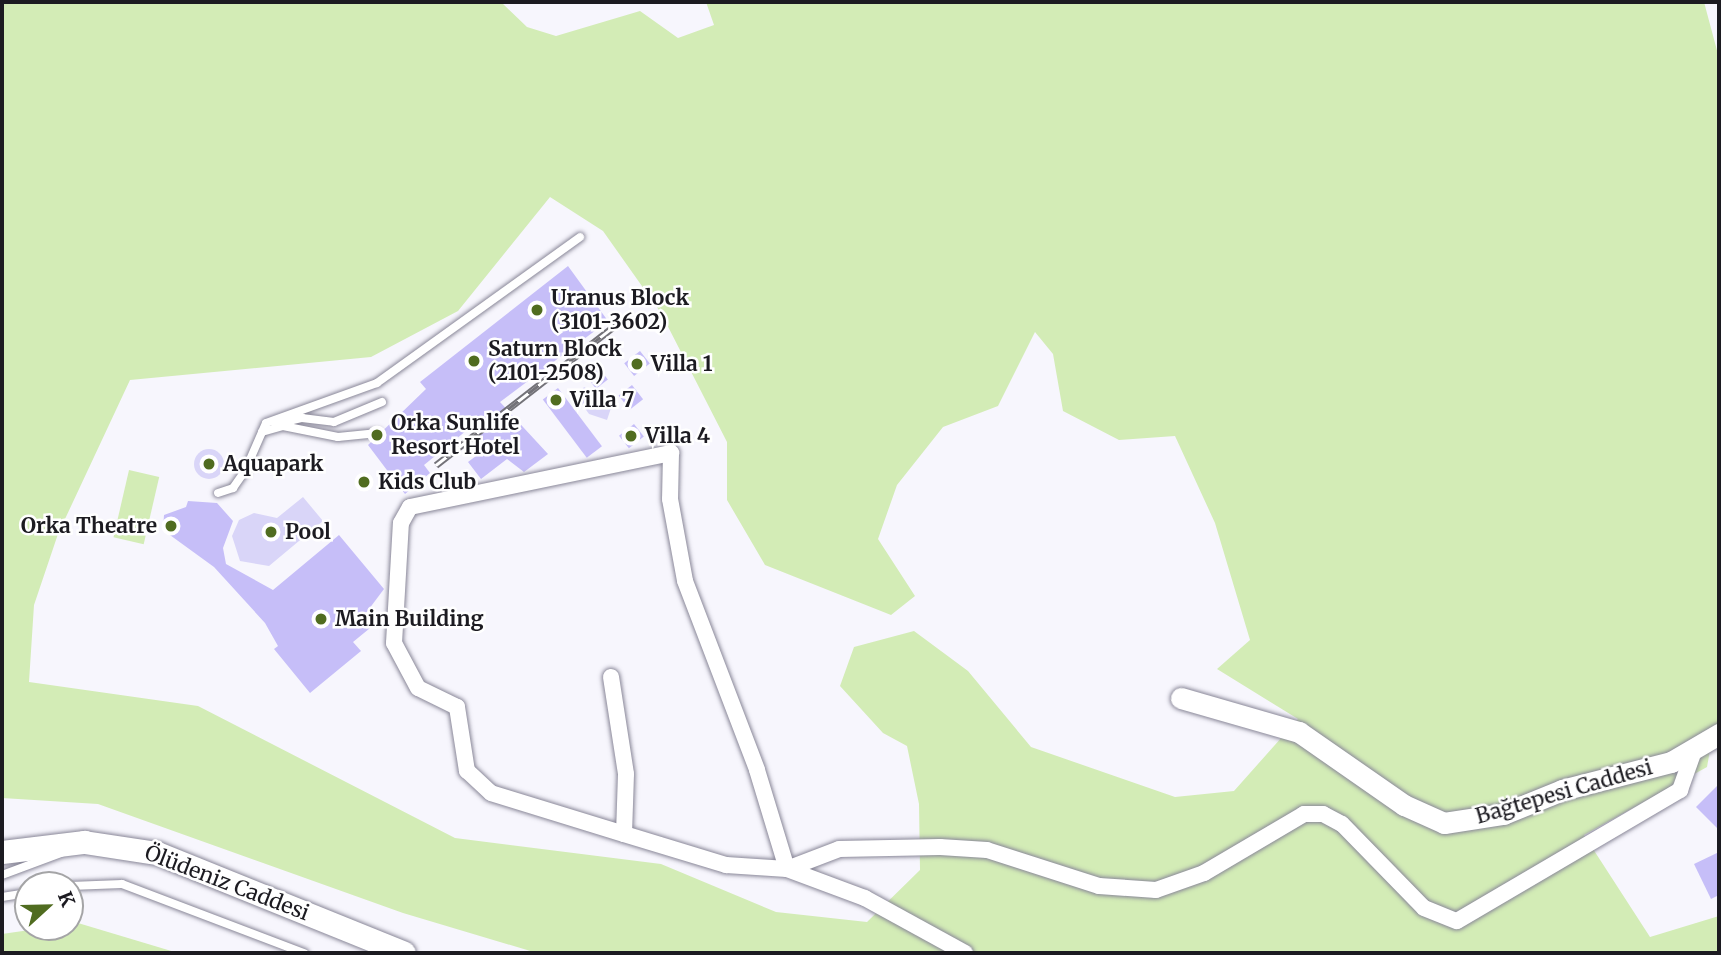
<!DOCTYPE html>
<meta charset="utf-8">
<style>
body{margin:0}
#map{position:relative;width:1721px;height:955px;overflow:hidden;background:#f7f6fd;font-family:Merriweather,serif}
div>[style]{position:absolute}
.green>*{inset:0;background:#d3ecb6;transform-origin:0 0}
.water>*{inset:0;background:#d9d5f8}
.round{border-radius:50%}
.building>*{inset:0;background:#c6bef8;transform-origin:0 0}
.roads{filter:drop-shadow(0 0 2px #898798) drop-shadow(0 0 2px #898798)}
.lane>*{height:8px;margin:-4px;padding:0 4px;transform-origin:4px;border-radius:4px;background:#fff}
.street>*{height:16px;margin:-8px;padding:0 8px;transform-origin:8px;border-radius:8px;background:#fff}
.secondary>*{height:21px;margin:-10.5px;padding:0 10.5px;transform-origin:10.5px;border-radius:10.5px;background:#fff}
.primary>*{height:23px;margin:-11.5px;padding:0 11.5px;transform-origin:11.5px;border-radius:11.5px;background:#fff}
.rail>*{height:7px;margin-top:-3.5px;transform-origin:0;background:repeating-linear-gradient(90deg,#fff 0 13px,#737278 0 26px);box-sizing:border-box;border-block:2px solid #737278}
.dots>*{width:19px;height:19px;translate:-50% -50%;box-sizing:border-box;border:4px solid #fff;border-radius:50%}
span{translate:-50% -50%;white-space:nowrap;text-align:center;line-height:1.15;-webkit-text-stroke:5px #fff;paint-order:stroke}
.poi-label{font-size:21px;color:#1c1b21;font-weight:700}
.left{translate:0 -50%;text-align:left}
.right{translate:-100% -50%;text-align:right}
.street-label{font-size:21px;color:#1c1b21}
.frame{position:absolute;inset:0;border:4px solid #1c1b21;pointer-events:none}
.north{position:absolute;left:14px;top:871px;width:70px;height:70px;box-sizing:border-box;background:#fff;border:2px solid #a4a4a6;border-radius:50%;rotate:68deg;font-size:19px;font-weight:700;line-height:28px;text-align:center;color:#1c1b21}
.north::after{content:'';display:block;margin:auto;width:24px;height:32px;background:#506c20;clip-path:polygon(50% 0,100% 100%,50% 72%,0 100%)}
</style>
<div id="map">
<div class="green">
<div style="clip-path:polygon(evenodd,2px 2px,501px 2px,527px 27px,556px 36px,640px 11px,678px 38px,714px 25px,706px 2px,1704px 2px,1719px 58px,1719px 734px,1712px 739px,1707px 767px,1584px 835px,1650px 937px,1719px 916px,1719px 953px,537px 953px,403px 913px,98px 804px,2px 798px,2px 2px,550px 197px,603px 231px,661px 313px,727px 442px,727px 500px,765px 565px,891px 615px,915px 596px,878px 539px,897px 485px,943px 427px,998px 406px,1035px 332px,1053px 354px,1063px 411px,1119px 440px,1175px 436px,1215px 523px,1250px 640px,1217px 669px,1298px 719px,1234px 791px,1175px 797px,1031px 747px,968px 671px,914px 631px,854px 647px,840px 686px,883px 733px,907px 746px,919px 804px,920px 870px,867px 922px,776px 912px,661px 864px,455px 838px,198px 706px,29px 682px,34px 605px,58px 534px,130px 380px,371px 357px,458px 311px,550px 197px)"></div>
<div style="left:129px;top:470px;width:31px;height:69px;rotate:13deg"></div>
<div style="clip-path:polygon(78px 923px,178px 953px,2px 953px,2px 934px)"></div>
</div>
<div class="water">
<div style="clip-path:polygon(584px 387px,606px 400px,611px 408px,607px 420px,589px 414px,577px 397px)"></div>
<div class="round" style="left:194px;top:449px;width:30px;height:30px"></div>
<div style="clip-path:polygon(303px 497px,323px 521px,269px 566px,240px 561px,232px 536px,239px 520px,254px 513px,277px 518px)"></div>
</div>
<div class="building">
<div style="clip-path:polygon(568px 266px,608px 321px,500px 402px,548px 454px,524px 472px,507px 459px,481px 479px,468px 462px,488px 447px,472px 426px,424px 465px,430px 473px,405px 494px,368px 445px,426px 389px,420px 382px)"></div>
<div style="left:640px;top:351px;width:16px;height:20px;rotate:52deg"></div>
<div style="left:598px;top:367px;width:16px;height:15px;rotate:52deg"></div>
<div style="left:632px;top:385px;width:18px;height:17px;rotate:52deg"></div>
<div style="left:558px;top:388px;width:73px;height:19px;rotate:53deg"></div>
<div style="left:634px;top:424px;width:16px;height:19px;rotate:52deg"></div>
<div style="clip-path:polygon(188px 501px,217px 503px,233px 521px,223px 548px,226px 564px,273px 590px,339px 535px,384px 589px,366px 613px,375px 624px,353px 642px,361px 651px,310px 693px,274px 649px,278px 646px,265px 623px,214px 567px,163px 530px,164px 515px,186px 507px)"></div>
<div style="clip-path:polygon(1719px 784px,1719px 830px,1696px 807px)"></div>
<div style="clip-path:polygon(1719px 852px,1719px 895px,1711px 899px,1694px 864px)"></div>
</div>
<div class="roads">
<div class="lane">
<div style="left:276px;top:424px;width:27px;rotate:-13deg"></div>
<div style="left:302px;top:418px;width:32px;rotate:7deg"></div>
<div style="left:334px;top:422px;width:52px;rotate:-22.6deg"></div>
<div style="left:262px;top:432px;width:22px;rotate:-16deg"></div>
<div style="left:283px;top:426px;width:56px;rotate:11.3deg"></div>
<div style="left:338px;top:437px;width:40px;rotate:-5.7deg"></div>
<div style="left:218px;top:493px;width:16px;rotate:-18deg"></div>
<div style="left:233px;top:488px;width:21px;rotate:-55deg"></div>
<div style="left:245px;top:471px;width:52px;rotate:-66.4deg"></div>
<div style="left:266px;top:423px;width:118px;rotate:-19.8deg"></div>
<div style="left:377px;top:383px;width:250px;rotate:-35.7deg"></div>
<div style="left:2px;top:875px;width:63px;rotate:-20.4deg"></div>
<div style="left:70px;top:886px;width:52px;rotate:-2.2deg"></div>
<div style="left:122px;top:884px;width:195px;rotate:20.8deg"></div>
<div style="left:2px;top:897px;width:26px;rotate:-9deg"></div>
</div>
<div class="street">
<div style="left:611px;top:677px;width:98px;rotate:81.2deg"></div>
<div style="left:626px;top:774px;width:60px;rotate:91.9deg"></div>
<div style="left:624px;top:834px;width:107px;rotate:16.9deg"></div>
<div style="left:726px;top:865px;width:61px;rotate:3.8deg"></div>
<div style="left:787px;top:869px;width:56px;rotate:-21deg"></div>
<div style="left:839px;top:849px;width:101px;rotate:-1.1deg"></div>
<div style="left:940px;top:847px;width:47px;rotate:3.7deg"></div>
<div style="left:987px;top:850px;width:118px;rotate:17.8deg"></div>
<div style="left:1099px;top:886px;width:57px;rotate:4deg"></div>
<div style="left:1156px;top:890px;width:51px;rotate:-19.5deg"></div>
<div style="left:1204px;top:873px;width:116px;rotate:-30.5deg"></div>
<div style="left:1304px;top:814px;width:19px"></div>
<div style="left:1323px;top:814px;width:21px;rotate:28deg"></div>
<div style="left:1342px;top:824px;width:117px;rotate:45.7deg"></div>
<div style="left:1424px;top:908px;width:35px;rotate:22deg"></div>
<div style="left:1457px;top:921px;width:259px;rotate:-30.4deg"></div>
<div style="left:1680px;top:790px;width:45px;rotate:-70.3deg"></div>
<div style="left:624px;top:834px;width:139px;rotate:-162.9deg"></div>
<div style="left:491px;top:793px;width:33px;rotate:-137deg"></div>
<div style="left:467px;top:771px;width:65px;rotate:-98.9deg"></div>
<div style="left:457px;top:707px;width:43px;rotate:-154deg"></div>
<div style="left:418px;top:688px;width:51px;rotate:-118.1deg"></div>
<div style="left:394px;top:643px;width:120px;rotate:-86.7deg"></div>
<div style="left:401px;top:523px;width:18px;rotate:-61deg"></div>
<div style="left:410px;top:507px;width:267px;rotate:-11.7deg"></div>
<div style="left:671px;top:453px;width:46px;rotate:91.2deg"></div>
<div style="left:670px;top:499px;width:83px;rotate:79.6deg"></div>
<div style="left:685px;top:581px;width:202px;rotate:69.1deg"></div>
<div style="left:757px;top:770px;width:103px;rotate:73.1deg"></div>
<div style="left:787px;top:869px;width:83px;rotate:20.4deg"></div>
<div style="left:865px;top:898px;width:114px;rotate:28.8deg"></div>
</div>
<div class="secondary">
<div style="left:1181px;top:698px;width:123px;rotate:16.1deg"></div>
<div style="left:1299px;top:732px;width:128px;rotate:34.8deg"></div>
<div style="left:1404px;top:805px;width:44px;rotate:24.2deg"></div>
<div style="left:1444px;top:823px;width:60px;rotate:-8.7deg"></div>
<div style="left:1503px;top:814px;width:64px;rotate:-22.1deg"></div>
<div style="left:1562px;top:790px;width:113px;rotate:-14.4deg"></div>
<div style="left:1671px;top:762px;width:56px;rotate:-30.3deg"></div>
</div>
<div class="primary">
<div style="left:2px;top:852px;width:83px;rotate:-7deg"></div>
<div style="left:84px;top:842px;width:74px;rotate:8.6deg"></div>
<div style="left:157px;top:853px;width:266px;rotate:22deg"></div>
</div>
</div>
<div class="rail">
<div style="left:436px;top:465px;width:229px;rotate:-37.9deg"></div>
</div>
<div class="dots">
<div style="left:537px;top:310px;background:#506c20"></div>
<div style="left:474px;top:361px;background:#506c20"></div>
<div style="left:637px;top:364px;background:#506c20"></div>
<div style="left:556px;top:400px;background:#506c20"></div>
<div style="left:377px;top:435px;background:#506c20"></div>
<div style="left:631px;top:436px;background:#506c20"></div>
<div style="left:209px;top:464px;background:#506c20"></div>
<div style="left:364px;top:482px;background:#506c20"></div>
<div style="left:171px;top:526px;background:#506c20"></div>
<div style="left:271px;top:532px;background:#506c20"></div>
<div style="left:321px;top:619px;background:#506c20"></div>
</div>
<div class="poi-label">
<span class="left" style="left:551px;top:310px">Uranus Block<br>(3101-3602)</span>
<span class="left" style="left:488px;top:361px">Saturn Block<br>(2101-2508)</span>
<span class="left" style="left:651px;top:364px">Villa 1</span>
<span class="left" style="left:570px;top:400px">Villa 7</span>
<span class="left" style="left:391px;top:435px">Orka Sunlife<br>Resort Hotel</span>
<span class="left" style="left:645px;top:436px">Villa 4</span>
<span class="left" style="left:223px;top:464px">Aquapark</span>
<span class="left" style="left:378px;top:482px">Kids Club</span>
<span class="right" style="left:157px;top:526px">Orka Theatre</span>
<span class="left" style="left:285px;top:532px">Pool</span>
<span class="left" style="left:335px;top:619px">Main Building</span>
</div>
<div class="street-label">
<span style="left:1564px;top:792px;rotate:-16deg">Bağtepesi Caddesi</span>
<span style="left:227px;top:883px;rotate:21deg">Ölüdeniz Caddesi</span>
</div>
<div class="frame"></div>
<div class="north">K</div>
</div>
